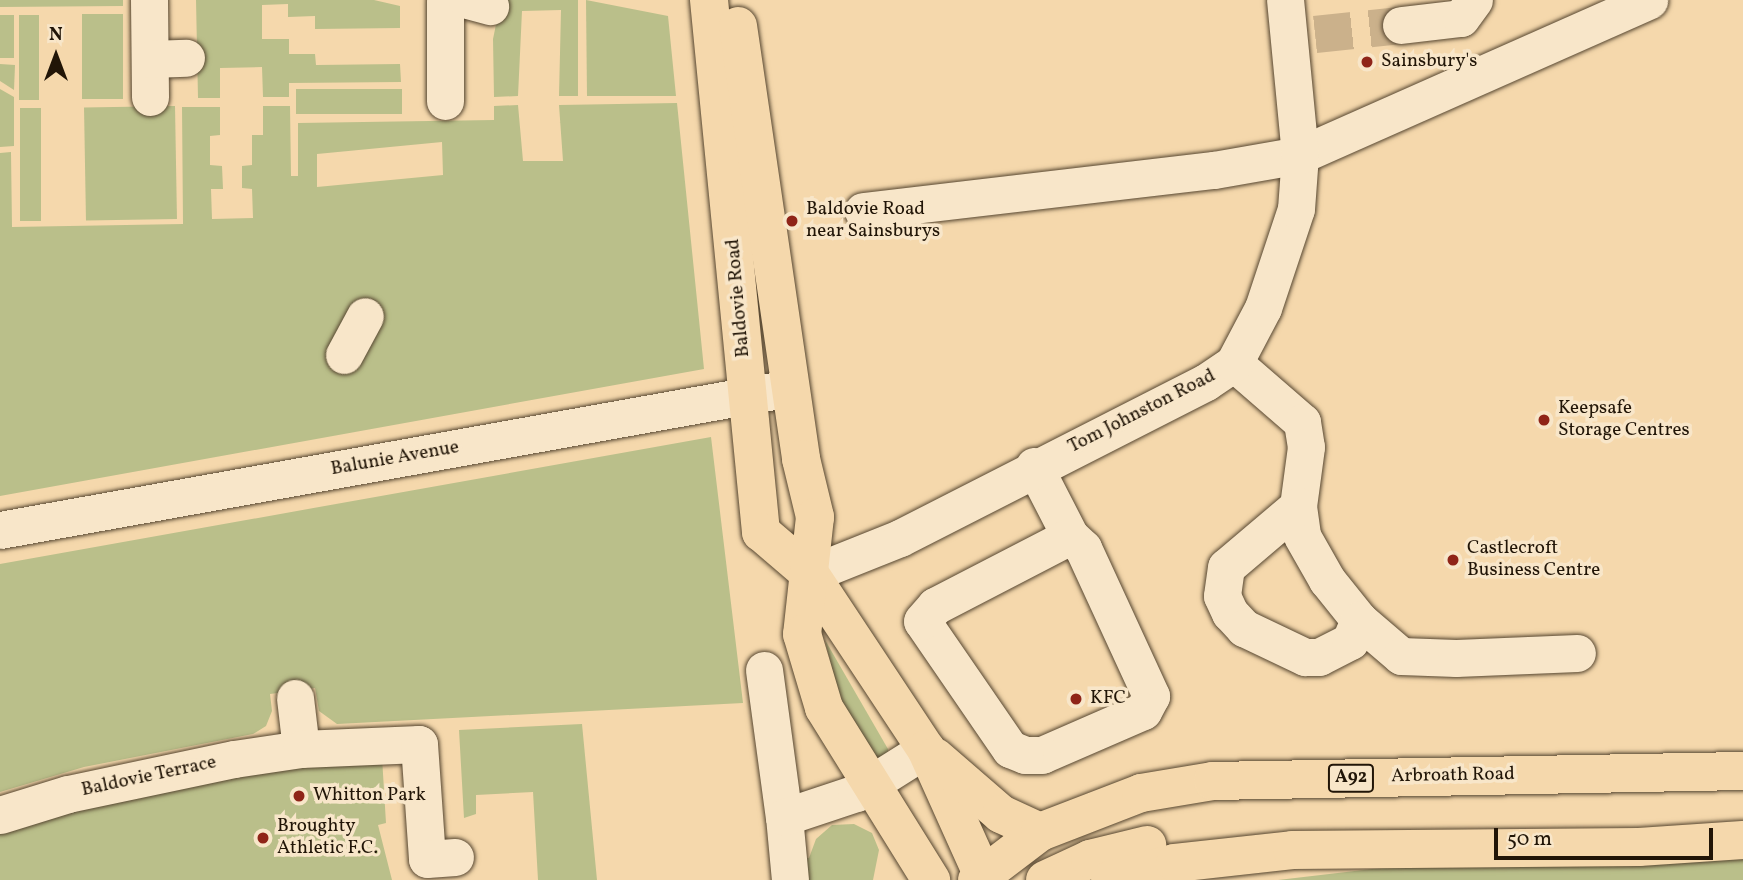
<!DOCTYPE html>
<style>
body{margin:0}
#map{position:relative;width:1743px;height:880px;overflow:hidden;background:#f5d8ac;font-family:Vollkorn,serif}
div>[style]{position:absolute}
.green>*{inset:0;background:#babf8a;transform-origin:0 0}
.minor-tunnel>*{height:37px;margin-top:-18.5px;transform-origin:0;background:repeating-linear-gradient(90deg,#cbb18b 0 37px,transparent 0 55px)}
.roads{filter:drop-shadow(0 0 2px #564630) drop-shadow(0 0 2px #564630)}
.minor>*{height:37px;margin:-18.5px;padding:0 18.5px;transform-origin:18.5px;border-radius:18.5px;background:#f8e6c9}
.major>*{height:38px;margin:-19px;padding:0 19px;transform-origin:19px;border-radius:19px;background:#f5d8ac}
.dots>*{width:19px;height:19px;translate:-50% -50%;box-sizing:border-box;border:4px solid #f8e6c9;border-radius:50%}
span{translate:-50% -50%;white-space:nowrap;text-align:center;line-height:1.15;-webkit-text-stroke:7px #f8e6c9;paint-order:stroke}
.shield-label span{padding:2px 5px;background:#f8e6c9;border:2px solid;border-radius:5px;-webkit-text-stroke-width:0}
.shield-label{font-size:18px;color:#211507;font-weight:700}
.poi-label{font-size:19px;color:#211507}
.left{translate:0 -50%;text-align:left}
.street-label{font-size:19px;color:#211507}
.north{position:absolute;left:21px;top:21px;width:70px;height:70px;-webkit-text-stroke:5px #f8e6c9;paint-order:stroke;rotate:0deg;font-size:19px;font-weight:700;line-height:28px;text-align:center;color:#211507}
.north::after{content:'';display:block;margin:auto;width:24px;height:32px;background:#211507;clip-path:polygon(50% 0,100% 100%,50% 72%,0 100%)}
.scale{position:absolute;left:1494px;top:828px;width:219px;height:32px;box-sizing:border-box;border:4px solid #211507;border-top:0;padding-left:9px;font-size:21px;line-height:24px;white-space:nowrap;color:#211507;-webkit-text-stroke:5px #f8e6c9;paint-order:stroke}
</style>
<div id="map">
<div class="green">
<div style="clip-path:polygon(0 0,123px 0,123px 6px,0 7px)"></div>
<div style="clip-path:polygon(196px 0,374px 0,400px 6px,400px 28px,315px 29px,315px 16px,288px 17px,288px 4px,262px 5px,262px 39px,289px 39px,289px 54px,315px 54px,316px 65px,400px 64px,401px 82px,289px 83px,289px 97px,263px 97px,262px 67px,220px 68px,220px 98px,198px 98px)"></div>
<div style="clip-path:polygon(501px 0,578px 0,578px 96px,559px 96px,561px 10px,522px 11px,518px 96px,494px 97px,493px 39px)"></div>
<div style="clip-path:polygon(586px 0,668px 16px,676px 96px,587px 96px)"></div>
<div style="left:82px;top:14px;width:41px;height:85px"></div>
<div style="left:0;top:15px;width:14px;height:43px"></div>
<div style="left:19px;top:15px;width:20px;height:85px"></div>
<div style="clip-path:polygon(0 64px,15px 65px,14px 90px,0 81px)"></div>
<div style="clip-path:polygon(0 89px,14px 97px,14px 146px,0 147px)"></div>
<div style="left:402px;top:89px;width:25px;height:106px;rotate:90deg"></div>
<div style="clip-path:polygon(evenodd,677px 103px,704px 369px,0 496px,0 153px,11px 152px,12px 227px,183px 224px,182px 107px,220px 107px,220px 135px,210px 136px,210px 165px,222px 166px,223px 189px,211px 189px,212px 219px,253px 218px,252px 189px,242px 188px,242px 166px,252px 165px,252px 135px,263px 135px,263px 106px,290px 106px,291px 176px,298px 176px,298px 123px,494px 120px,494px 106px,518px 105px,523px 161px,563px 161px,559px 105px,677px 103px,442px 142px,443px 175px,317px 187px,317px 154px,442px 142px)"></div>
<div style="left:175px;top:106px;width:113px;height:91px;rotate:89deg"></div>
<div style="left:20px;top:108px;width:21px;height:113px"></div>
<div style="clip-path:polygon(711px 437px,743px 703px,337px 724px,319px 711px,315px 688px,270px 694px,272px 711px,266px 726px,253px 734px,84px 767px,0 792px,0 564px)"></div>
<div style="clip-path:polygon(825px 640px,888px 749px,888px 762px,879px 765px,840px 701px)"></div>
<div style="clip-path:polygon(582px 724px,597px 880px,538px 880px,533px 792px,476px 795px,476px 814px,464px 818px,459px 730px)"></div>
<div style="clip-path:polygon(382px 757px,386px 823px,378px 825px,392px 880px,0 880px,0 828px,235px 771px)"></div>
<div style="clip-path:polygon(854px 824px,872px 833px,879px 850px,873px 880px,804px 880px,802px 859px,809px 858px,816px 839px,832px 825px)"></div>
<div style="clip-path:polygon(1743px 859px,1743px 880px,1278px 880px,1406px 865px)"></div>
</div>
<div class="minor-tunnel">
<div style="left:1315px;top:34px;width:86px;rotate:-6deg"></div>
</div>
<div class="roads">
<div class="minor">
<div style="left:149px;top:0;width:97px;rotate:89.4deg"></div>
<div style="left:445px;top:0;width:101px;rotate:90deg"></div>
<div style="left:467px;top:0;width:24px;rotate:15deg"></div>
<div style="left:1401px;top:25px;width:60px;rotate:-6.7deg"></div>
<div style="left:1461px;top:18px;width:22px;rotate:-54deg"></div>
<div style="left:150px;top:59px;width:36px;rotate:-2deg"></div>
<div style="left:863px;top:211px;width:353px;rotate:-6.7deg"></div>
<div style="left:1214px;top:170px;width:87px;rotate:-9.9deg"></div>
<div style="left:1300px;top:155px;width:382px;rotate:-23.9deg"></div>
<div style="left:344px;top:355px;width:44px;rotate:-61.7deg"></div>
<div style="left:1234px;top:363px;width:90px;rotate:40.9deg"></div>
<div style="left:1302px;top:422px;width:25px;rotate:81deg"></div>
<div style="left:1306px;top:447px;width:60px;rotate:97.7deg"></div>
<div style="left:1298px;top:506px;width:30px;rotate:82deg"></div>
<div style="left:1302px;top:536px;width:51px;rotate:60.4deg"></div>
<div style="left:1327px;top:580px;width:51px;rotate:51.3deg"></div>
<div style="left:1359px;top:620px;width:55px;rotate:40.6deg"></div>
<div style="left:1401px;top:656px;width:55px;rotate:2.1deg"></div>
<div style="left:1456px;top:658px;width:121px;rotate:-2.4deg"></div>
<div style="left:1034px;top:466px;width:79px;rotate:62.8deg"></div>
<div style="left:1070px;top:536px;width:18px;rotate:43deg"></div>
<div style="left:1083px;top:548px;width:163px;rotate:65.3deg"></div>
<div style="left:1151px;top:696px;width:17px;rotate:118deg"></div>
<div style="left:1143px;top:711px;width:110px;rotate:156.5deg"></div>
<div style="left:1042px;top:755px;width:17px;rotate:180deg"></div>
<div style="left:1025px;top:755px;width:16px;rotate:-158deg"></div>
<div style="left:1010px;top:749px;width:155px;rotate:-124.5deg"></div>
<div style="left:922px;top:621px;width:20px;rotate:-49deg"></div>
<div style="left:935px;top:606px;width:152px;rotate:-27.4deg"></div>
<div style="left:1298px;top:506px;width:94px;rotate:139.7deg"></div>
<div style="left:1226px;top:567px;width:29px;rotate:98deg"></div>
<div style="left:1222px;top:596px;width:19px;rotate:65deg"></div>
<div style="left:1230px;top:613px;width:21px;rotate:47deg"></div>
<div style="left:1244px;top:628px;width:68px;rotate:25.4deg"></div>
<div style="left:1305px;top:657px;width:14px"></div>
<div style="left:1319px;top:657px;width:35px;rotate:-27deg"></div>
<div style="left:1350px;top:641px;width:23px;rotate:-67deg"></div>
<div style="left:0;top:530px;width:803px;rotate:-10.19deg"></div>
<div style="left:810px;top:574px;width:97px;rotate:-21.8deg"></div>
<div style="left:900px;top:538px;width:343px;rotate:-27deg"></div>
<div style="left:1206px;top:382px;width:34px;rotate:-34deg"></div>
<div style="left:1234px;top:363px;width:62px;rotate:-62.2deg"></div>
<div style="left:1263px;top:308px;width:104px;rotate:-71.6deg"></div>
<div style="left:1296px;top:209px;width:54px;rotate:-85.8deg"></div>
<div style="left:1300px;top:155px;width:156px;rotate:-95.5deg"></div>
<div style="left:764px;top:670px;width:148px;rotate:82.3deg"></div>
<div style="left:295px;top:698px;width:51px;rotate:83.3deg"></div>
<div style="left:0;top:815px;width:71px;rotate:-17.2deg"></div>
<div style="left:68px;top:794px;width:170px;rotate:-11.9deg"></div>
<div style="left:234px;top:759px;width:68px;rotate:-8.5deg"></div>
<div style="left:301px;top:749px;width:118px;rotate:-2.4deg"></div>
<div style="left:419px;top:744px;width:115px;rotate:86deg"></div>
<div style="left:427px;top:859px;width:28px;rotate:-4deg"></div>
<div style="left:790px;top:880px;width:63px;rotate:-95.4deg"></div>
<div style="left:784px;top:817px;width:76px;rotate:-18.4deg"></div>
<div style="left:856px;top:793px;width:83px;rotate:-32.2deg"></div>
</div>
<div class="major">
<div style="left:709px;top:0;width:535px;rotate:84.42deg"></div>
<div style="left:761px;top:532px;width:65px;rotate:40.6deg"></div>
<div style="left:810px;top:574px;width:210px;rotate:56.5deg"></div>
<div style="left:926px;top:749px;width:144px;rotate:65.8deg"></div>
<div style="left:738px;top:26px;width:438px;rotate:81.7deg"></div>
<div style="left:801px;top:459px;width:60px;rotate:76.4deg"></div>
<div style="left:815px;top:517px;width:118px;rotate:96.3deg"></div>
<div style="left:802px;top:634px;width:77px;rotate:73.4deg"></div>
<div style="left:824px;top:708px;width:203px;rotate:58.1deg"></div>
<div style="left:935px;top:757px;width:87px;rotate:40.8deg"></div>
<div style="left:1001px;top:814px;width:43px;rotate:24.8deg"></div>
<div style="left:977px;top:880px;width:79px;rotate:-37.3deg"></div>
<div style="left:1040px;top:832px;width:108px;rotate:-21.1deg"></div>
<div style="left:1141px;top:793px;width:73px;rotate:-9.5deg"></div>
<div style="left:1213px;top:781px;width:530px;rotate:-1.08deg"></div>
<div style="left:1045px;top:880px;width:50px;rotate:-25deg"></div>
<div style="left:1090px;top:859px;width:59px;rotate:-13.8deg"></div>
<div style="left:1110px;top:880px;width:67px;rotate:-14.7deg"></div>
<div style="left:1175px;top:863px;width:118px;rotate:-6.3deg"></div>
<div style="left:1292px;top:850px;width:347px;rotate:-0.5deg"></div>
<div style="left:1639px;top:847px;width:104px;rotate:-3.9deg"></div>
</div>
</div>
<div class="dots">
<div style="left:1367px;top:62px;background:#8f2418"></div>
<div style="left:792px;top:221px;background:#8f2418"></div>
<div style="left:1544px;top:420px;background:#8f2418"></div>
<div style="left:1453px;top:560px;background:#8f2418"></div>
<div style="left:1076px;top:699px;background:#8f2418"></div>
<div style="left:299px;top:796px;background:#8f2418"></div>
<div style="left:263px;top:838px;background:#8f2418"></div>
</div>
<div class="shield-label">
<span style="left:1351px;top:778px">A92</span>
</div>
<div class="poi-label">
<span class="left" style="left:1381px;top:62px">Sainsbury's</span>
<span class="left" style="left:806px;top:221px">Baldovie Road<br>near Sainsburys</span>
<span class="left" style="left:1558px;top:420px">Keepsafe<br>Storage Centres</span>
<span class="left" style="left:1467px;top:560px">Castlecroft<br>Business Centre</span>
<span class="left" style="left:1090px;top:699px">KFC</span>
<span class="left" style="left:313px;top:796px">Whitton Park</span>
<span class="left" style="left:277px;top:838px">Broughty<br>Athletic F.C.</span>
</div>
<div class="street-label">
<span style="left:739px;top:298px;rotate:-95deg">Baldovie Road</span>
<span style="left:1142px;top:412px;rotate:-27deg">Tom Johnston Road</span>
<span style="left:395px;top:459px;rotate:-10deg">Balunie Avenue</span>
<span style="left:1453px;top:776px;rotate:-1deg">Arbroath Road</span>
<span style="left:149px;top:777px;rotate:-12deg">Baldovie Terrace</span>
</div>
<div class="north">N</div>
<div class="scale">50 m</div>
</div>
